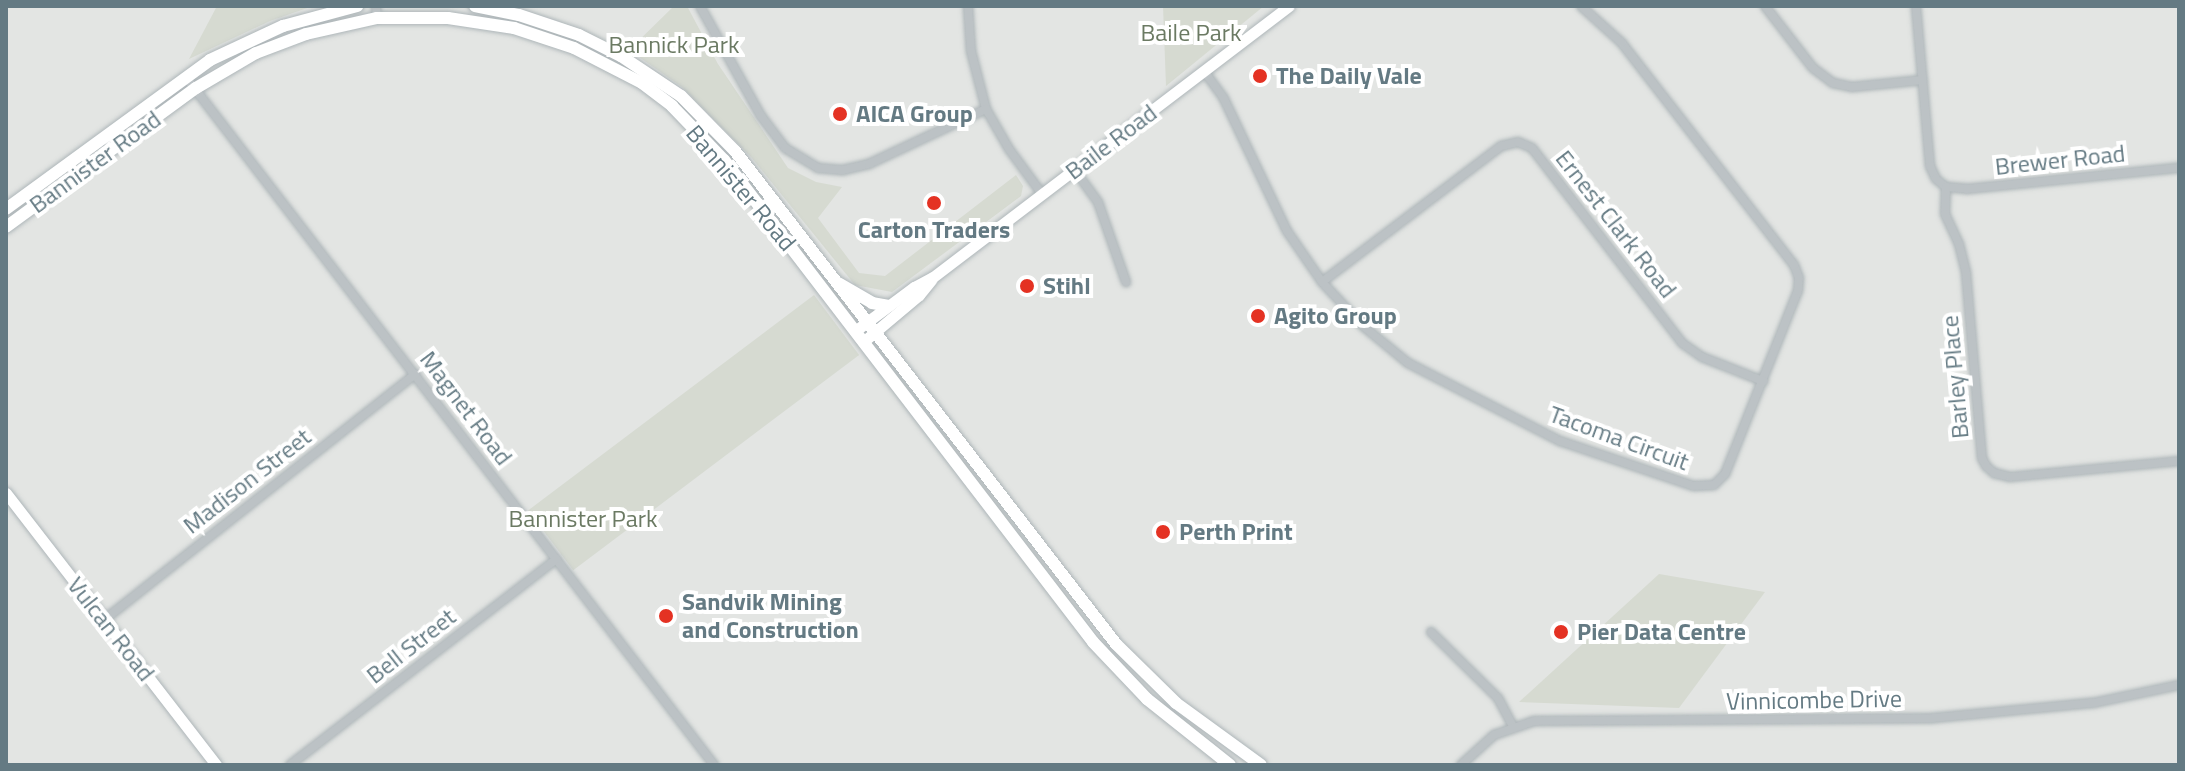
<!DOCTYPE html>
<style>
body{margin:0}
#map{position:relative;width:2185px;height:771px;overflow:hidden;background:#f5f5f2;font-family:"Titillium Web",sans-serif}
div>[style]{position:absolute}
.built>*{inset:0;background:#e3e5e3;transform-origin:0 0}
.green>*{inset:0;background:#d6dad1;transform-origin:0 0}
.roads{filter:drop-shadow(0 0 2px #aeb6b9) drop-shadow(0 0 2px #aeb6b9)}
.street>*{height:8px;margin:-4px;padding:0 4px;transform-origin:4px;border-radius:4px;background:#bcc2c5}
.secondary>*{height:11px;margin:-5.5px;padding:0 5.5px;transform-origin:5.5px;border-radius:5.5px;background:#fff}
.primary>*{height:12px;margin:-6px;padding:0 6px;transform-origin:6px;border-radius:6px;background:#fff}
.dots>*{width:22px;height:22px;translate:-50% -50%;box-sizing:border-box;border:4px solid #fff;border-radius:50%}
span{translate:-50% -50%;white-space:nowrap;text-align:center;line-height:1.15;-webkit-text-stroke:8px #fff;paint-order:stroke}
.park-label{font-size:24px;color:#6b7a63}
.poi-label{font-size:24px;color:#647a83;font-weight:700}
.left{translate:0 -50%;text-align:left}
.street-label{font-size:24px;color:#647a83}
.frame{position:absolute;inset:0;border:8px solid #647a83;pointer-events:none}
</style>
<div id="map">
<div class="built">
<div style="left:6px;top:6px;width:2173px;height:759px"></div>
</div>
<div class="green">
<div style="clip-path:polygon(217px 6px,313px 6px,270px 21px,189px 59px)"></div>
<div style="clip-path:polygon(674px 6px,687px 6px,718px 64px,788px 168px,816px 182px,842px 187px,818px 218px,859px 273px,885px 276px,1016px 175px,1023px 186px,1021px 196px,892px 292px,855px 285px,751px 157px,682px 87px,629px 50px)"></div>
<div style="clip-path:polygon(1163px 6px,1264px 6px,1166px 86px)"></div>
<div style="left:814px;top:295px;width:75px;height:358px;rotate:53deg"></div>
<div style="clip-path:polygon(1659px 574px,1765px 592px,1679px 708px,1519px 702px)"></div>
</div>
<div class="roads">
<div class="street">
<div style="left:376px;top:6px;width:12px;rotate:85deg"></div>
<div style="left:700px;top:6px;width:126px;rotate:61deg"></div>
<div style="left:761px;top:116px;width:40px;rotate:53deg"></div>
<div style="left:785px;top:148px;width:39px;rotate:31deg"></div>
<div style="left:818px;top:168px;width:25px;rotate:5deg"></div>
<div style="left:843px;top:170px;width:27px;rotate:-13deg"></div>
<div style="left:869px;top:164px;width:129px;rotate:-25.2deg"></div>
<div style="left:968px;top:6px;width:45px;rotate:86.2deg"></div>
<div style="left:971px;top:51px;width:60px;rotate:75.5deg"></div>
<div style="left:986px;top:109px;width:46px;rotate:60.1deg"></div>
<div style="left:1009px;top:149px;width:56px;rotate:53.7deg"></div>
<div style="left:1765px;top:6px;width:78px;rotate:52.3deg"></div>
<div style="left:1813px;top:68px;width:25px;rotate:37deg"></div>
<div style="left:1833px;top:83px;width:19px;rotate:12deg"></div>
<div style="left:1852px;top:87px;width:71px;rotate:-5.6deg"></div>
<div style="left:1916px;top:6px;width:161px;rotate:85deg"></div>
<div style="left:1930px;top:166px;width:14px;rotate:65deg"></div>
<div style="left:1936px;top:179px;width:13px;rotate:39deg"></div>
<div style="left:1946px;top:187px;width:21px;rotate:5deg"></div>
<div style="left:1967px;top:189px;width:213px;rotate:-5.7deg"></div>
<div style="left:1204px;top:71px;width:34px;rotate:54deg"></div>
<div style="left:1224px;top:99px;width:146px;rotate:64.5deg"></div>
<div style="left:1287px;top:231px;width:62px;rotate:55.5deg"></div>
<div style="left:1322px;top:282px;width:60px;rotate:47deg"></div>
<div style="left:1363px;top:326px;width:58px;rotate:39.4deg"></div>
<div style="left:1408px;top:363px;width:171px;rotate:27.2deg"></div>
<div style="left:1560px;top:441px;width:141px;rotate:18.6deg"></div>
<div style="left:1694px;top:486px;width:20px;rotate:-3deg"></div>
<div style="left:1714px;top:485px;width:16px;rotate:-45deg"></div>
<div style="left:1725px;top:474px;width:197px;rotate:-68.3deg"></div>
<div style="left:1798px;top:291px;width:13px;rotate:-86deg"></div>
<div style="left:1799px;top:278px;width:14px;rotate:-111deg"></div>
<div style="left:1794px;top:265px;width:281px;rotate:-127.8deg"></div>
<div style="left:1622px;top:43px;width:55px;rotate:-137.9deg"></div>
<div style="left:185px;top:76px;width:869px;rotate:52.48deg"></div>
<div style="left:1074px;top:169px;width:41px;rotate:54deg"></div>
<div style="left:1098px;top:202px;width:85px;rotate:70.7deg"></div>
<div style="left:1946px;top:187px;width:27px;rotate:92deg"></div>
<div style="left:1945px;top:214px;width:33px;rotate:65deg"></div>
<div style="left:1959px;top:244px;width:29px;rotate:76deg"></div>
<div style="left:1966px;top:272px;width:187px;rotate:85.1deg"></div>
<div style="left:1982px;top:458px;width:9px;rotate:63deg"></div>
<div style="left:1986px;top:466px;width:11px;rotate:41deg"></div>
<div style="left:1994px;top:473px;width:16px;rotate:14deg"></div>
<div style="left:2010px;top:477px;width:170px;rotate:-5.4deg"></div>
<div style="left:1322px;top:282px;width:225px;rotate:-37.2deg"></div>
<div style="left:1501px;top:146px;width:17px;rotate:-13deg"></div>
<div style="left:1518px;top:142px;width:15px;rotate:23deg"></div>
<div style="left:1532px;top:148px;width:246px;rotate:52.4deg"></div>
<div style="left:1682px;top:343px;width:24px;rotate:35deg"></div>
<div style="left:1702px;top:357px;width:66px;rotate:21.5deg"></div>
<div style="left:104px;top:620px;width:397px;rotate:-38.3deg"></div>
<div style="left:1431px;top:632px;width:94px;rotate:44.6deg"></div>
<div style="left:1498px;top:698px;width:32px;rotate:62deg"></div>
<div style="left:290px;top:765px;width:337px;rotate:-37.7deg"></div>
<div style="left:1461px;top:765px;width:45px;rotate:-42.3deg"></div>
<div style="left:1494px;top:735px;width:42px;rotate:-19.3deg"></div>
<div style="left:1534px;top:721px;width:399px;rotate:-0.4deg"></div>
<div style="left:1933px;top:718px;width:161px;rotate:-5.4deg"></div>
<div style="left:2093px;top:703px;width:88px;rotate:-11.8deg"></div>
</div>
<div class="secondary">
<div style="left:855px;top:331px;width:74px;rotate:-36.7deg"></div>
<div style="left:914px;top:287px;width:21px;rotate:-28deg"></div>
<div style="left:933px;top:277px;width:447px;rotate:-37.3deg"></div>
<div style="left:863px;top:342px;width:73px;rotate:-40deg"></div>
<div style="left:919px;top:295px;width:19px;rotate:-51deg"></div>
<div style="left:6px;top:493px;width:344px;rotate:52.3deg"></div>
</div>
<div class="primary">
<div style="left:475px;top:6px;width:45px;rotate:11.6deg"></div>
<div style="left:519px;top:15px;width:63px;rotate:18.4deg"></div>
<div style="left:579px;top:35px;width:47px;rotate:26.6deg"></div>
<div style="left:621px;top:56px;width:72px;rotate:33.7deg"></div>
<div style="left:681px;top:96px;width:77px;rotate:45.5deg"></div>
<div style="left:735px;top:151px;width:623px;rotate:52.3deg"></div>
<div style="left:1116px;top:644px;width:84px;rotate:44.5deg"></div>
<div style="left:1176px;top:703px;width:105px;rotate:36.1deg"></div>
<div style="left:6px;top:209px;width:253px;rotate:-36.1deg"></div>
<div style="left:210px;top:60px;width:81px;rotate:-25deg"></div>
<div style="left:283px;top:26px;width:77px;rotate:-15.1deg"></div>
<div style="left:6px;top:227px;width:235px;rotate:-36.2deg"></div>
<div style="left:196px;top:88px;width:69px;rotate:-30.3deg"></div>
<div style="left:256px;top:53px;width:53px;rotate:-20.8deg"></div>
<div style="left:306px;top:34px;width:73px;rotate:-12.7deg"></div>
<div style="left:377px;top:18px;width:71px"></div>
<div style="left:448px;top:18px;width:67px;rotate:8.6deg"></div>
<div style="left:514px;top:28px;width:63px;rotate:18.4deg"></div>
<div style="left:574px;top:48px;width:76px;rotate:27.2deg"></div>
<div style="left:642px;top:83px;width:38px;rotate:37deg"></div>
<div style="left:672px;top:106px;width:75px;rotate:46.1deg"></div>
<div style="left:724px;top:160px;width:607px;rotate:52.56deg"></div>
<div style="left:1093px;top:642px;width:79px;rotate:46.5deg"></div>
<div style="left:1147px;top:699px;width:106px;rotate:38.5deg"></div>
<div style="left:838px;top:283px;width:39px;rotate:30deg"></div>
<div style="left:872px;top:303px;width:17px;rotate:10deg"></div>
</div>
</div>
<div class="dots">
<div style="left:1260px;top:76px;background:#e43223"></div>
<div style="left:840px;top:114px;background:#e43223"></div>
<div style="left:934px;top:203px;background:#e43223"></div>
<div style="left:1027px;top:286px;background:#e43223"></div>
<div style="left:1258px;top:316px;background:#e43223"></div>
<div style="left:1163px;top:532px;background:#e43223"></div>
<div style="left:666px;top:616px;background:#e43223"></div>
<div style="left:1561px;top:632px;background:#e43223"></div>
</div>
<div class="park-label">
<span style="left:1191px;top:33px">Baile Park</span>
<span style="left:674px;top:45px">Bannick Park</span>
<span style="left:583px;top:519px">Bannister Park</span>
</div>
<div class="poi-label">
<span class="left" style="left:1276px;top:76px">The Daily Vale</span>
<span class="left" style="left:856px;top:114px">AICA Group</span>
<span style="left:934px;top:230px">Carton Traders</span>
<span class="left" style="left:1043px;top:286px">Stihl</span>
<span class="left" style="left:1274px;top:316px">Agito Group</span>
<span class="left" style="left:1179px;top:532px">Perth Print</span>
<span class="left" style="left:682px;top:616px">Sandvik Mining<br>and Construction</span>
<span class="left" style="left:1577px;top:632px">Pier Data Centre</span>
</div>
<div class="street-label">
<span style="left:1111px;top:142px;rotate:-37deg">Baile Road</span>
<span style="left:2060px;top:160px;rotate:-6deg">Brewer Road</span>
<span style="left:95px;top:162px;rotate:-36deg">Bannister Road</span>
<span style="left:741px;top:188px;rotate:50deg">Bannister Road</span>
<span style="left:1616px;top:224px;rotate:52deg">Ernest Clark Road</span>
<span style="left:1955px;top:377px;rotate:-95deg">Barley Place</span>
<span style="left:466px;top:408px;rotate:53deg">Magnet Road</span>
<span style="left:1619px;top:438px;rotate:20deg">Tacoma Circuit</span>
<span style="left:247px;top:481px;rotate:-38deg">Madison Street</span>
<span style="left:111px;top:629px;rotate:52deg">Vulcan Road</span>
<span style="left:411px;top:646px;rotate:-38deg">Bell Street</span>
<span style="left:1814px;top:700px;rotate:-1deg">Vinnicombe Drive</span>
</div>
<div class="frame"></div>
</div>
